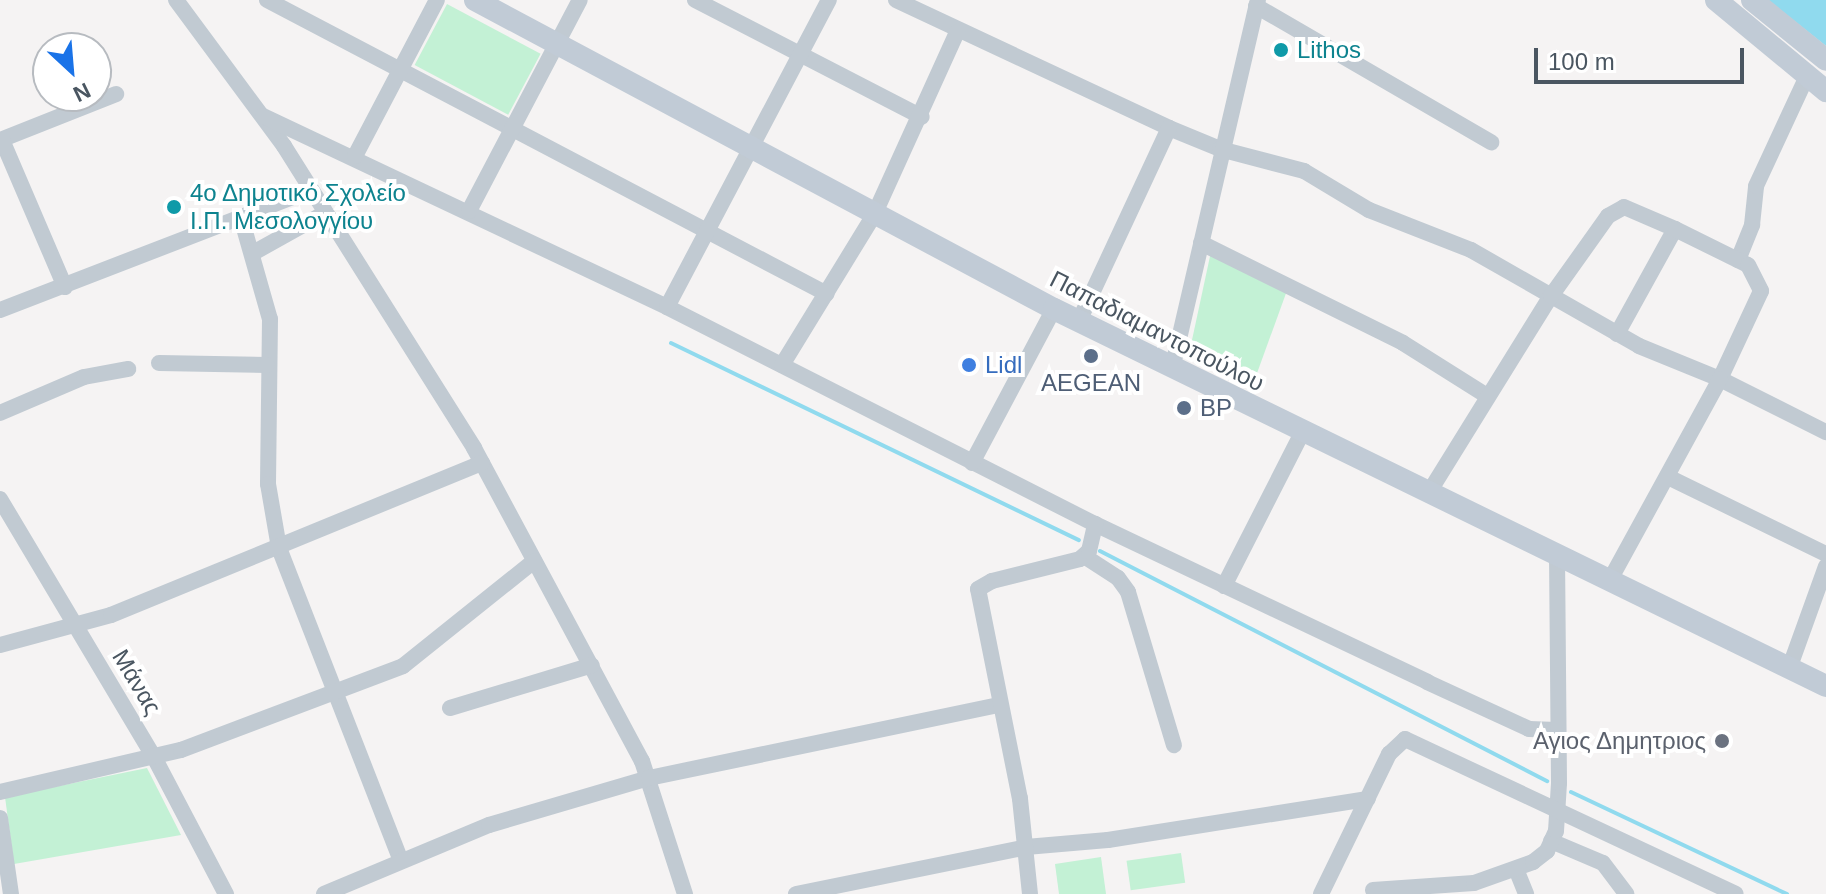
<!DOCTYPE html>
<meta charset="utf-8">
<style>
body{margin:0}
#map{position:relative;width:1826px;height:894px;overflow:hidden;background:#f5f3f3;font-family:Arial,sans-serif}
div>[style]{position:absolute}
.green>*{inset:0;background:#c3f1d5;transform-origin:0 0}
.water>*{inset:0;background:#90daee}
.stream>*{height:4px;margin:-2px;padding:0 2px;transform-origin:2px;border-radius:2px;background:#90daee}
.street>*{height:16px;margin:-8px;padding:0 8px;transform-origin:8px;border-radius:8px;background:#c1cad2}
.secondary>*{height:22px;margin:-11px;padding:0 11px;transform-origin:11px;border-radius:11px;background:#c1cbd6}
.dots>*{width:22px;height:22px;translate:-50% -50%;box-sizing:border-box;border:4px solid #fff;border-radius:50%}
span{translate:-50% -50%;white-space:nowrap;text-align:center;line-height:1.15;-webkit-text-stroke:8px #fff;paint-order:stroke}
.culture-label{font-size:24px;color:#0d838f}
.left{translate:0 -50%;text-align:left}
.street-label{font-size:24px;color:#4a5661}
.shop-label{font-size:24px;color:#366cbe}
.service-label{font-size:24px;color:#4e5e75}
.worship-label{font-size:24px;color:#5b616d}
.right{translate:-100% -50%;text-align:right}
.north{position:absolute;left:32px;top:32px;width:80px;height:80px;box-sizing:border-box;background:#fff;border:2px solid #b7bbc0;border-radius:50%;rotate:154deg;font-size:22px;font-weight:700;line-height:32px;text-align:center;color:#4a5661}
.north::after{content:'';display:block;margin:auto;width:28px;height:36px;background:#1a73e8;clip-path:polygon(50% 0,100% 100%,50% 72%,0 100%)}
.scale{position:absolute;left:1534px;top:48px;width:210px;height:36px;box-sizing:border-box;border:4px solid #4a5661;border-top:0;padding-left:10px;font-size:24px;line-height:28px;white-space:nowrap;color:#4a5661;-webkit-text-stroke:6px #fff;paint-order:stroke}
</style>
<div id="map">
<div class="green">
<div style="left:447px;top:4px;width:106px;height:69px;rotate:28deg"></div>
<div style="clip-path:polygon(1212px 247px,1289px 285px,1252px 387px,1189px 354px)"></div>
<div style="clip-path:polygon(147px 768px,181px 835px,14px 864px,5px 797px)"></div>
<div style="left:1181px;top:853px;width:30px;height:55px;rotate:82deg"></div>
<div style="clip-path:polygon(1101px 857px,1106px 894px,1059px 894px,1055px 864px)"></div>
</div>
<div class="water">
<div style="clip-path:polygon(1768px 0,1826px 0,1826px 46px)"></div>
</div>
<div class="stream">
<div style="left:671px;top:343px;width:453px;rotate:25.8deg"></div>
<div style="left:1100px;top:551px;width:503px;rotate:27.23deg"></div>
<div style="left:1571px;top:792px;width:239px;rotate:25.3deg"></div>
</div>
<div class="street">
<div style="left:176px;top:0;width:182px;rotate:53.5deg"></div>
<div style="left:284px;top:146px;width:357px;rotate:57.8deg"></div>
<div style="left:474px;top:448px;width:355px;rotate:61.8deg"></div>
<div style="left:642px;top:761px;width:140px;rotate:72.1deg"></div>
<div style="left:267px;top:0;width:632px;rotate:27.7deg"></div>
<div style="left:695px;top:0;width:255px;rotate:27.3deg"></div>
<div style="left:896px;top:0;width:302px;rotate:25.1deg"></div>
<div style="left:1169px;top:128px;width:55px;rotate:22.4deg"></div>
<div style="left:1220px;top:149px;width:87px;rotate:14.7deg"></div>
<div style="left:1304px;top:171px;width:76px;rotate:31deg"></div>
<div style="left:1369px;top:210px;width:110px;rotate:21.4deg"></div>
<div style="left:1471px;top:250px;width:193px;rotate:29.7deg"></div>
<div style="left:1639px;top:346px;width:87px;rotate:22.2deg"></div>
<div style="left:1720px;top:379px;width:119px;rotate:26.6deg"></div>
<div style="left:1256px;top:6px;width:272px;rotate:30.1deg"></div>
<div style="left:263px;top:116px;width:447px;rotate:25.3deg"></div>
<div style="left:667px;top:307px;width:480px;rotate:26.9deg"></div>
<div style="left:1095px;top:524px;width:368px;rotate:25.4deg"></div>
<div style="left:1427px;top:682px;width:112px;rotate:24.7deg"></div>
<div style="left:1529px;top:729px;width:28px;rotate:2deg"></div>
<div style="left:0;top:140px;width:125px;rotate:-21.6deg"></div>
<div style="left:2px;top:140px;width:160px;rotate:66.8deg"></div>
<div style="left:355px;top:156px;width:176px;rotate:-62.3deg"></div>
<div style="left:469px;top:211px;width:238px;rotate:-62.3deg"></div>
<div style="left:242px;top:221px;width:102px;rotate:74.1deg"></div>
<div style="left:270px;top:319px;width:165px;rotate:90.7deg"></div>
<div style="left:268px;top:484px;width:65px;rotate:80.2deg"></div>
<div style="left:279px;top:548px;width:336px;rotate:68.7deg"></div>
<div style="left:1201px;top:243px;width:225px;rotate:26.3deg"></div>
<div style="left:1403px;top:343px;width:99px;rotate:32.2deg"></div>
<div style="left:253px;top:253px;width:82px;rotate:-29.1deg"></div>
<div style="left:1738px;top:260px;width:38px;rotate:-68deg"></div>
<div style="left:1752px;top:225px;width:39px;rotate:-84deg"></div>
<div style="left:1756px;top:186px;width:121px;rotate:-65.1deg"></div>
<div style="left:667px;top:307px;width:347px;rotate:-62.2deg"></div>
<div style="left:0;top:310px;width:333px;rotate:-21.1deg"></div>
<div style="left:1079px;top:321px;width:213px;rotate:-65deg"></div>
<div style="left:1617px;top:334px;width:120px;rotate:-61.1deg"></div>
<div style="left:159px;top:363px;width:108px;rotate:1.1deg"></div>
<div style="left:782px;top:365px;width:178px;rotate:-58.5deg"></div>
<div style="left:875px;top:213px;width:199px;rotate:-65.6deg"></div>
<div style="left:1172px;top:369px;width:379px;rotate:-76.9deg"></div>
<div style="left:0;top:413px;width:91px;rotate:-23.2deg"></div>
<div style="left:84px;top:377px;width:45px;rotate:-10.3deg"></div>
<div style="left:972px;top:463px;width:174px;rotate:-62deg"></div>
<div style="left:1668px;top:477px;width:176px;rotate:26deg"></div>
<div style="left:1428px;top:494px;width:233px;rotate:-58.2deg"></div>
<div style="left:1551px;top:296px;width:98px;rotate:-54.5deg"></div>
<div style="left:1608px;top:216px;width:18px;rotate:-29deg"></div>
<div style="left:1624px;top:207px;width:56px;rotate:23.3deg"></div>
<div style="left:1675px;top:229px;width:81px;rotate:26.3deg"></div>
<div style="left:1748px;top:265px;width:29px;rotate:63deg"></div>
<div style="left:1761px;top:291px;width:97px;rotate:115deg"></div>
<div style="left:1720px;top:379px;width:231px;rotate:118.7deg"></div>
<div style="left:0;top:499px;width:300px;rotate:59.2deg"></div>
<div style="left:154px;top:757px;width:155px;rotate:62.3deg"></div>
<div style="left:1084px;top:556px;width:40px;rotate:32.9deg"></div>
<div style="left:1118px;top:578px;width:17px;rotate:54deg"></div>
<div style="left:1128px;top:592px;width:160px;rotate:73.3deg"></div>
<div style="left:1224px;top:586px;width:172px;rotate:-63deg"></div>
<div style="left:0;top:645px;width:115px;rotate:-15.1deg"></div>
<div style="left:111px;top:615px;width:401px;rotate:-22.3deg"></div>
<div style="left:1789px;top:669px;width:109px;rotate:-70.2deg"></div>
<div style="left:450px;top:708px;width:148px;rotate:-16.8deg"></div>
<div style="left:0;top:792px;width:186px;rotate:-13.1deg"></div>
<div style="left:181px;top:750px;width:237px;rotate:-20.7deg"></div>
<div style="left:403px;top:666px;width:168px;rotate:-38.7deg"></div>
<div style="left:0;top:818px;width:77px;rotate:81.8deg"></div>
<div style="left:1551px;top:841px;width:56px;rotate:22.9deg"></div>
<div style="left:1603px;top:863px;width:39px;rotate:53deg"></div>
<div style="left:1516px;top:869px;width:27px;rotate:68deg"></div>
<div style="left:1373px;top:890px;width:101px;rotate:-4deg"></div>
<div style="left:1474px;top:883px;width:63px;rotate:-19.6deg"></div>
<div style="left:1533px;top:862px;width:18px;rotate:-38deg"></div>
<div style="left:1547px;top:851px;width:22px;rotate:-66deg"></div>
<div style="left:1556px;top:831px;width:48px;rotate:-86.4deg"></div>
<div style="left:1559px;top:783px;width:227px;rotate:-90.5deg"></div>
<div style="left:324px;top:894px;width:179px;rotate:-22.7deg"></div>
<div style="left:489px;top:825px;width:167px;rotate:-16.4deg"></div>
<div style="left:649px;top:778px;width:357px;rotate:-11.8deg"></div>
<div style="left:796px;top:894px;width:235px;rotate:-11.5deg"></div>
<div style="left:1026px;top:847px;width:82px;rotate:-4.9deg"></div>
<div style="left:1108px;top:840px;width:263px;rotate:-9deg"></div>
<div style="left:1030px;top:894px;width:96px;rotate:-96deg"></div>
<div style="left:1020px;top:799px;width:214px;rotate:-101.3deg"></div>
<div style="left:978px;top:589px;width:16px;rotate:-30deg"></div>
<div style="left:992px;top:581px;width:91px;rotate:-14deg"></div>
<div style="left:1080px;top:559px;width:12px;rotate:-42deg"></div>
<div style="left:1089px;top:551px;width:28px;rotate:-77deg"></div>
<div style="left:1321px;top:894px;width:156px;rotate:-64.1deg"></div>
<div style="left:1389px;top:754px;width:22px;rotate:-43deg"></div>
<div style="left:1405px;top:739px;width:365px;rotate:25.1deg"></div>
</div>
<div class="secondary">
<div style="left:475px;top:0;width:656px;rotate:28.09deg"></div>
<div style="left:1054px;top:309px;width:859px;rotate:26.03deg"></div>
<div style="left:1716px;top:0;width:143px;rotate:39.6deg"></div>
<div style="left:1752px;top:0;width:95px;rotate:39deg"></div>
</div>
<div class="dots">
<div style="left:1281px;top:50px;background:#0f9aa8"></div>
<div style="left:174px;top:207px;background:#0f9aa8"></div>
<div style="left:1091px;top:356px;background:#5c6f8a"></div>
<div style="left:969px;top:365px;background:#3f7fe0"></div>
<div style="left:1184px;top:408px;background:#5c6f8a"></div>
<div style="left:1722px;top:741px;background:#6b7280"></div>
</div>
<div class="culture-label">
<span class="left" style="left:1297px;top:50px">Lithos</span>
<span class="left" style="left:190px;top:207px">4ο Δημοτικό Σχολείο<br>Ι.Π. Μεσολογγίου</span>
</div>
<div class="street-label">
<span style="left:1157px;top:331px;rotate:27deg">Παπαδιαμαντοπούλου</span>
<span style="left:137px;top:682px;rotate:59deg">Μάνας</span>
</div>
<div class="shop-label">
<span class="left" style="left:985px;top:365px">Lidl</span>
</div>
<div class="service-label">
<span style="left:1091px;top:383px">AEGEAN</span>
<span class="left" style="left:1200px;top:408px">BP</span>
</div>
<div class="worship-label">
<span class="right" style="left:1706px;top:741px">Αγιος Δημητριος</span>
</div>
<div class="north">N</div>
<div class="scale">100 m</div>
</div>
